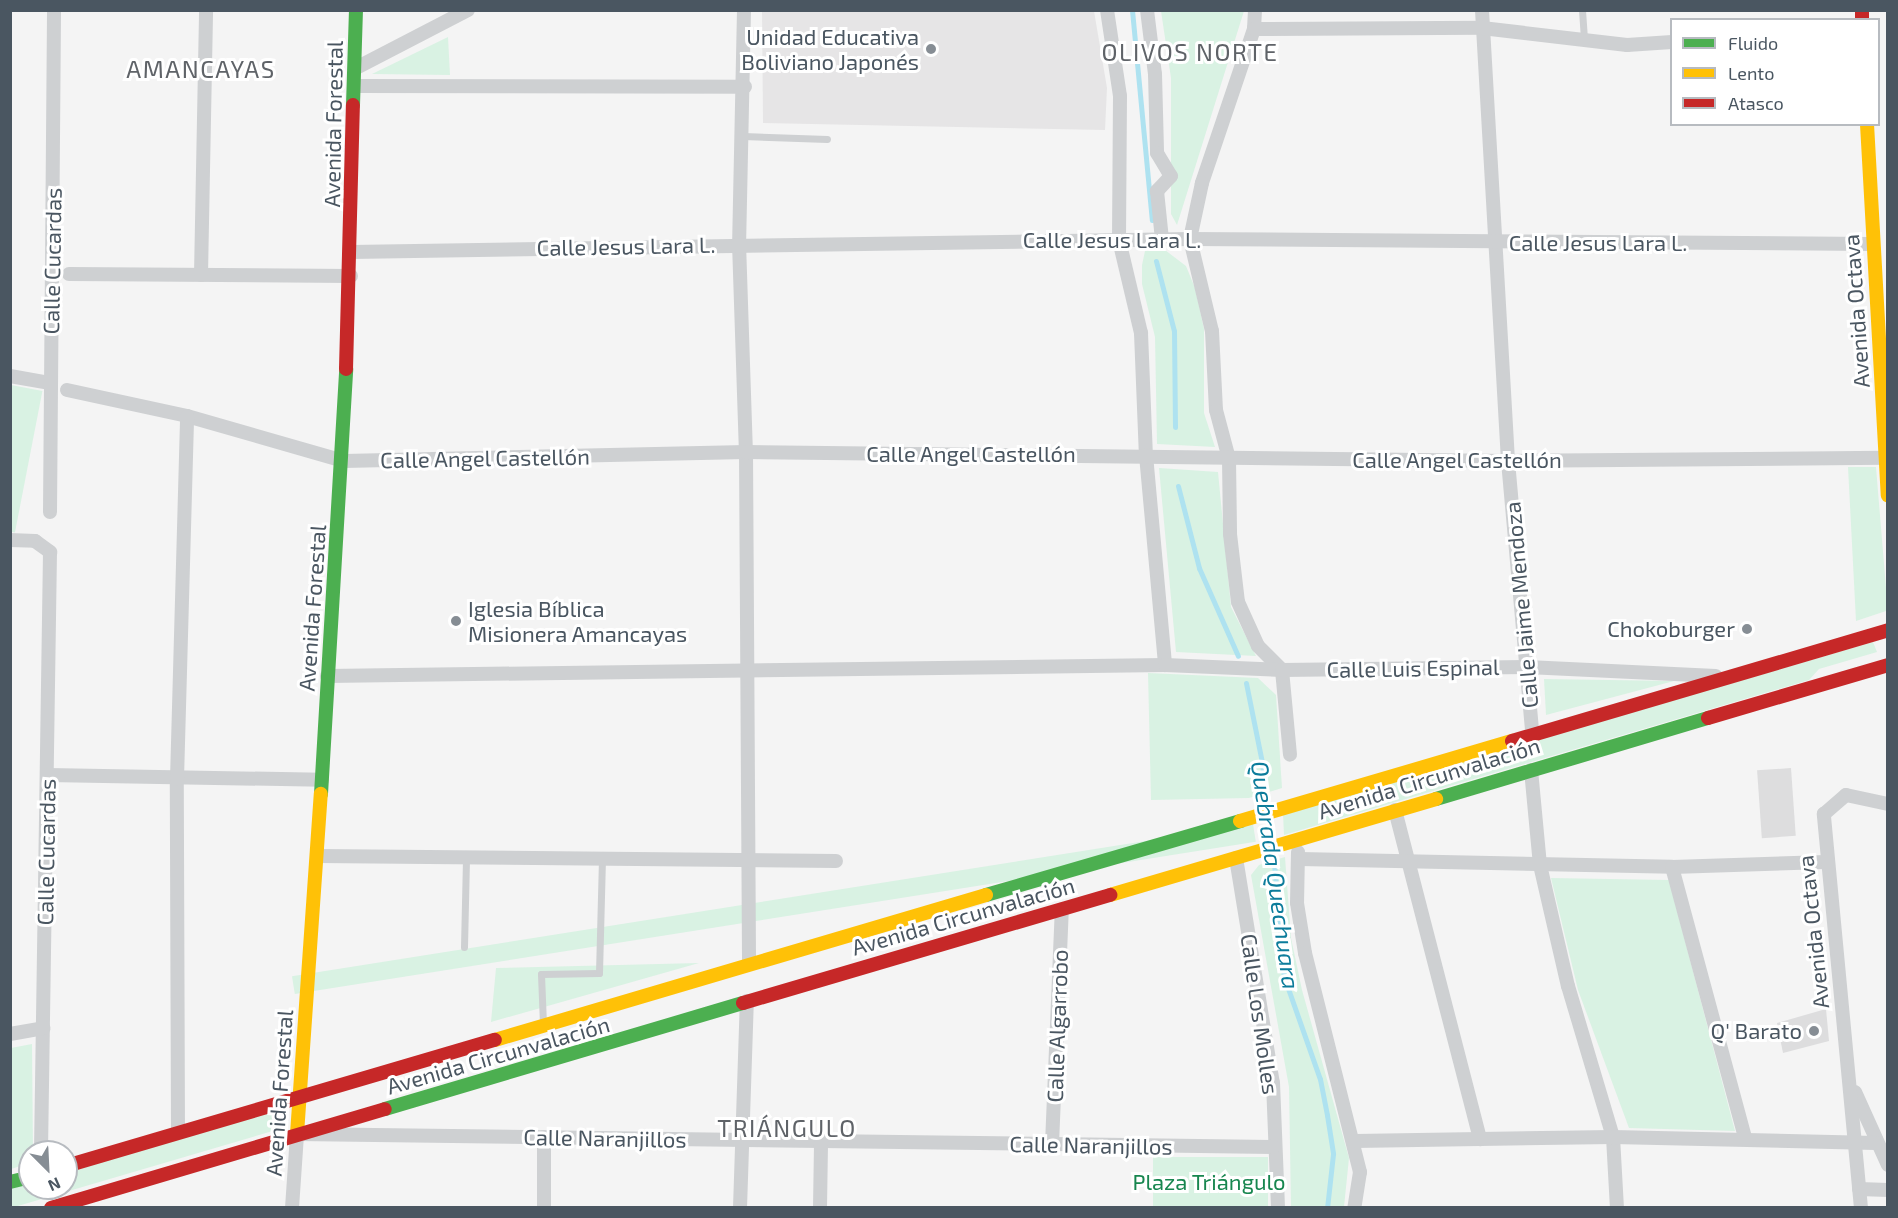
<!DOCTYPE html>
<meta charset="utf-8">
<style>
body{margin:0}
#map{position:relative;width:1898px;height:1218px;overflow:hidden;background:#f4f4f4;font-family:"Exo 2",sans-serif}
div>[style]{position:absolute}
.education>*{inset:0;background:#e6e5e6}
.green>*{inset:0;background:#d9f2e3;transform-origin:0 0}
.stream>*{height:5px;margin:-2.5px;padding:0 2.5px;transform-origin:2.5px;border-radius:2.5px;background:#aee2f0}
.building>*{inset:0;background:#ddddde;transform-origin:0 0}
.lane>*{height:7px;margin:-3.5px;padding:0 3.5px;transform-origin:3.5px;border-radius:3.5px;background:#ced0d2}
.street>*{height:14px;margin:-7px;padding:0 7px;transform-origin:7px;border-radius:7px;background:#ced0d2}
.fast>*{height:14px;margin:-7px;padding:0 7px;transform-origin:7px;border-radius:7px;background:#4caf50}
.slow>*{height:14px;margin:-7px;padding:0 7px;transform-origin:7px;border-radius:7px;background:#ffc107}
.jam>*{height:14px;margin:-7px;padding:0 7px;transform-origin:7px;border-radius:7px;background:#c62828}
.dots>*{width:16px;height:16px;translate:-50% -50%;box-sizing:border-box;border:3px solid #fff;border-radius:50%}
span{translate:-50% -50%;white-space:nowrap;text-align:center;line-height:1.15;-webkit-text-stroke:6px #fff;paint-order:stroke}
.poi-label{font-size:22px;color:#4a5661}
.right{translate:-100% -50%;text-align:right}
.left{translate:0 -50%;text-align:left}
.street-label{font-size:22px;color:#4a5661}
.park-label{font-size:22px;color:#17864f}
.neighbourhood-label{font-size:24px;color:#5f6368;letter-spacing:1.5px}
.water-label{font-size:24px;color:#0c7c9b;font-style:italic}
.frame{position:absolute;inset:0;border:12px solid #4a5661;pointer-events:none}
.legend{position:absolute;left:1670px;top:18px;width:210px;height:108px;box-sizing:border-box;background:#fff;border:2px solid #b7bbc0;margin:0;padding:8px 10px;list-style:none;font-size:18px;color:#4a5661}
.legend li{display:flex;align-items:center;gap:12px;height:30px}
.legend b{width:30px;border:2px solid #b7bbc0}
.north{position:absolute;left:18px;top:1140px;width:60px;height:60px;box-sizing:border-box;background:#fff;border:2px solid #b7bbc0;border-radius:50%;rotate:156deg;font-size:16px;font-weight:700;line-height:24px;text-align:center;color:#4a5661}
.north::after{content:'';display:block;margin:auto;width:21px;height:27px;background:#868d94;clip-path:polygon(50% 0,100% 100%,50% 72%,0 100%)}
</style>
<div id="map">
<div class="education">
<div style="clip-path:polygon(762px 11px,1094px 11px,1107px 88px,1105px 130px,763px 123px)"></div>
</div>
<div class="green">
<div style="clip-path:polygon(1161px 11px,1244px 11px,1177px 225px,1171px 214px,1171px 78px)"></div>
<div style="clip-path:polygon(448px 37px,450px 75px,372px 74px)"></div>
<div style="clip-path:polygon(1165px 250px,1186px 266px,1195px 288px,1204px 329px,1204px 413px,1215px 447px,1157px 444px,1155px 337px,1142px 284px,1142px 265px,1145px 251px)"></div>
<div style="left:11px;top:385px;width:32px;height:144px;rotate:11deg"></div>
<div style="clip-path:polygon(1848px 467px,1876px 467px,1887px 600px,1886px 611px,1856px 621px)"></div>
<div style="clip-path:polygon(1159px 468px,1218px 472px,1231px 607px,1256px 656px,1176px 652px)"></div>
<div style="clip-path:polygon(1873px 642px,1877px 652px,1819px 669px,1809px 680px,1284px 835px,1283px 814px)"></div>
<div style="clip-path:polygon(1148px 673px,1258px 678px,1276px 695px,1282px 788px,1249px 798px,1151px 800px)"></div>
<div style="clip-path:polygon(1544px 679px,1674px 681px,1546px 715px)"></div>
<div style="left:1253px;top:824px;width:18px;height:973px;rotate:81deg"></div>
<div style="clip-path:polygon(1285px 857px,1291px 938px,1302px 990px,1349px 1158px,1344px 1207px,1291px 1207px,1289px 1087px,1251px 875px,1259px 865px)"></div>
<div style="clip-path:polygon(1551px 878px,1669px 880px,1735px 1131px,1629px 1128px,1578px 990px)"></div>
<div style="clip-path:polygon(699px 963px,491px 1022px,496px 968px)"></div>
<div style="clip-path:polygon(32px 1044px,33px 1152px,30px 1163px,11px 1169px,11px 1048px)"></div>
<div style="clip-path:polygon(273px 1111px,280px 1117px,276px 1130px,11px 1208px,11px 1189px,30px 1183px,30px 1188px,66px 1188px,66px 1173px)"></div>
<div style="left:1153px;top:1157px;width:115px;height:50px"></div>
</div>
<div class="stream">
<div style="left:1132px;top:10px;width:211px;rotate:84.6deg"></div>
<div style="left:1156px;top:261px;width:72px;rotate:75.6deg"></div>
<div style="left:1174px;top:331px;width:96px;rotate:89.4deg"></div>
<div style="left:1178px;top:486px;width:85px;rotate:75.6deg"></div>
<div style="left:1199px;top:568px;width:96px;rotate:66.1deg"></div>
<div style="left:1246px;top:683px;width:81px;rotate:78.6deg"></div>
<div style="left:1262px;top:762px;width:81px;rotate:83.6deg"></div>
<div style="left:1273px;top:852px;width:125px;rotate:85deg"></div>
<div style="left:1284px;top:977px;width:108px;rotate:70.6deg"></div>
<div style="left:1320px;top:1079px;width:37px;rotate:79deg"></div>
<div style="left:1327px;top:1115px;width:39px;rotate:81deg"></div>
<div style="left:1333px;top:1154px;width:54px;rotate:96.3deg"></div>
</div>
<div class="building">
<div style="left:1791px;top:768px;width:68px;height:34px;rotate:86deg"></div>
<div style="clip-path:polygon(1826px 1009px,1829px 1041px,1783px 1053px,1777px 1023px)"></div>
</div>
<div class="lane">
<div style="left:1582px;top:10px;width:31px;rotate:86deg"></div>
<div style="left:743px;top:136px;width:84px;rotate:2deg"></div>
<div style="left:464px;top:947px;width:87px;rotate:-88.7deg"></div>
<div style="left:543px;top:1024px;width:50px;rotate:-92.3deg"></div>
<div style="left:541px;top:974px;width:58px;rotate:-1deg"></div>
<div style="left:599px;top:973px;width:113px;rotate:-88.5deg"></div>
</div>
<div class="street">
<div style="left:744px;top:10px;width:233px;rotate:91.2deg"></div>
<div style="left:739px;top:243px;width:209px;rotate:88.1deg"></div>
<div style="left:746px;top:452px;width:511px;rotate:89.66deg"></div>
<div style="left:1107px;top:10px;width:87px;rotate:81.4deg"></div>
<div style="left:1120px;top:96px;width:144px;rotate:90.4deg"></div>
<div style="left:1119px;top:240px;width:96px;rotate:76.7deg"></div>
<div style="left:1141px;top:333px;width:122px;rotate:87.7deg"></div>
<div style="left:1146px;top:455px;width:211px;rotate:84.8deg"></div>
<div style="left:1147px;top:10px;width:64px;rotate:82.9deg"></div>
<div style="left:1155px;top:74px;width:79px;rotate:88.5deg"></div>
<div style="left:1157px;top:153px;width:27px;rotate:59deg"></div>
<div style="left:1171px;top:176px;width:21px;rotate:133deg"></div>
<div style="left:1157px;top:191px;width:48px;rotate:84.1deg"></div>
<div style="left:1255px;top:10px;width:19px;rotate:93deg"></div>
<div style="left:1254px;top:29px;width:163px;rotate:108.7deg"></div>
<div style="left:1202px;top:183px;width:57px;rotate:102.1deg"></div>
<div style="left:1190px;top:239px;width:95px;rotate:76.6deg"></div>
<div style="left:1212px;top:331px;width:79px;rotate:87.1deg"></div>
<div style="left:1216px;top:410px;width:51px;rotate:75.1deg"></div>
<div style="left:1229px;top:459px;width:75px;rotate:89.2deg"></div>
<div style="left:1230px;top:534px;width:68px;rotate:83.3deg"></div>
<div style="left:1238px;top:602px;width:48px;rotate:65.6deg"></div>
<div style="left:1258px;top:646px;width:34px;rotate:45deg"></div>
<div style="left:1282px;top:670px;width:85px;rotate:84.6deg"></div>
<div style="left:1482px;top:10px;width:452px;rotate:86.7deg"></div>
<div style="left:1508px;top:461px;width:272px;rotate:84.9deg"></div>
<div style="left:1254px;top:29px;width:228px;rotate:-0.3deg"></div>
<div style="left:1482px;top:28px;width:146px;rotate:6.7deg"></div>
<div style="left:1627px;top:45px;width:45px;rotate:-3.8deg"></div>
<div style="left:356px;top:68px;width:126px;rotate:-27.4deg"></div>
<div style="left:356px;top:86px;width:389px;rotate:0.1deg"></div>
<div style="left:351px;top:252px;width:839px;rotate:-0.89deg"></div>
<div style="left:1190px;top:239px;width:682px;rotate:0.42deg"></div>
<div style="left:69px;top:274px;width:282px;rotate:0.4deg"></div>
<div style="left:201px;top:275px;width:265px;rotate:-88.9deg"></div>
<div style="left:10px;top:376px;width:41px;rotate:9.9deg"></div>
<div style="left:67px;top:390px;width:123px;rotate:12.2deg"></div>
<div style="left:187px;top:416px;width:163px;rotate:16deg"></div>
<div style="left:344px;top:461px;width:402px;rotate:-1.3deg"></div>
<div style="left:746px;top:452px;width:762px;rotate:0.68deg"></div>
<div style="left:1508px;top:461px;width:377px;rotate:-0.5deg"></div>
<div style="left:50px;top:512px;width:502px;rotate:-89.54deg"></div>
<div style="left:10px;top:540px;width:25px;rotate:2deg"></div>
<div style="left:35px;top:541px;width:19px;rotate:36deg"></div>
<div style="left:50px;top:552px;width:600px;rotate:90.86deg"></div>
<div style="left:327px;top:676px;width:838px;rotate:-0.75deg"></div>
<div style="left:1165px;top:665px;width:117px;rotate:2.4deg"></div>
<div style="left:1282px;top:670px;width:245px;rotate:-0.7deg"></div>
<div style="left:1527px;top:667px;width:189px;rotate:2.7deg"></div>
<div style="left:1531px;top:770px;width:95px;rotate:84.6deg"></div>
<div style="left:1540px;top:865px;width:124px;rotate:77deg"></div>
<div style="left:1568px;top:986px;width:158px;rotate:73.4deg"></div>
<div style="left:1613px;top:1137px;width:71px;rotate:86.8deg"></div>
<div style="left:48px;top:775px;width:274px;rotate:1deg"></div>
<div style="left:1395px;top:810px;width:340px;rotate:75.5deg"></div>
<div style="left:1298px;top:852px;width:51px;rotate:91.1deg"></div>
<div style="left:1297px;top:903px;width:51px;rotate:80.9deg"></div>
<div style="left:1305px;top:953px;width:226px;rotate:75.9deg"></div>
<div style="left:1360px;top:1172px;width:36px;rotate:99deg"></div>
<div style="left:318px;top:856px;width:518px;rotate:0.55deg"></div>
<div style="left:1236px;top:858px;width:228px;rotate:80.7deg"></div>
<div style="left:1273px;top:1083px;width:125px;rotate:87.7deg"></div>
<div style="left:1300px;top:859px;width:372px;rotate:1.2deg"></div>
<div style="left:1672px;top:867px;width:154px;rotate:-1.9deg"></div>
<div style="left:1672px;top:867px;width:281px;rotate:74.9deg"></div>
<div style="left:10px;top:1034px;width:34px;rotate:-10deg"></div>
<div style="left:1855px;top:1092px;width:80px;rotate:65.7deg"></div>
<div style="left:178px;top:1132px;width:353px;rotate:-90.2deg"></div>
<div style="left:177px;top:779px;width:363px;rotate:-88.4deg"></div>
<div style="left:544px;top:1137px;width:71px;rotate:90deg"></div>
<div style="left:1355px;top:1141px;width:258px;rotate:-0.9deg"></div>
<div style="left:1613px;top:1137px;width:262px;rotate:1.3deg"></div>
<div style="left:1052px;top:1144px;width:235px;rotate:-87.6deg"></div>
<div style="left:1859px;top:1189px;width:29px;rotate:2deg"></div>
<div style="left:292px;top:1208px;width:74px;rotate:-86.1deg"></div>
<div style="left:297px;top:1134px;width:977px;rotate:0.76deg"></div>
<div style="left:740px;top:1208px;width:207px;rotate:-88.1deg"></div>
<div style="left:820px;top:1208px;width:67px;rotate:-89.1deg"></div>
<div style="left:1861px;top:1208px;width:396px;rotate:-95.4deg"></div>
<div style="left:1824px;top:814px;width:29px;rotate:-41deg"></div>
<div style="left:1846px;top:795px;width:43px;rotate:12.1deg"></div>
</div>
<div class="fast">
<div style="left:353px;top:105px;width:95px;rotate:-88.2deg"></div>
<div style="left:321px;top:794px;width:426px;rotate:-86.6deg"></div>
<div style="left:1436px;top:799px;width:284px;rotate:-16.6deg"></div>
<div style="left:986px;top:895px;width:265px;rotate:-16.2deg"></div>
<div style="left:385px;top:1109px;width:373px;rotate:-16.5deg"></div>
<div style="left:10px;top:1182px;width:21px;rotate:-14deg"></div>
</div>
<div class="slow">
<div style="left:1867px;top:124px;width:372px;rotate:86.8deg"></div>
<div style="left:1240px;top:821px;width:284px;rotate:-16.4deg"></div>
<div style="left:1110px;top:895px;width:340px;rotate:-16.4deg"></div>
<div style="left:495px;top:1040px;width:512px;rotate:-16.45deg"></div>
<div style="left:297px;top:1134px;width:341px;rotate:-86deg"></div>
</div>
<div class="jam">
<div style="left:1862px;top:10px;width:10px;rotate:90deg"></div>
<div style="left:346px;top:369px;width:264px;rotate:-88.5deg"></div>
<div style="left:1708px;top:718px;width:188px;rotate:-16.4deg"></div>
<div style="left:1512px;top:741px;width:392px;rotate:-16.4deg"></div>
<div style="left:743px;top:1003px;width:383px;rotate:-16.4deg"></div>
<div style="left:66px;top:1166px;width:447px;rotate:-16.4deg"></div>
<div style="left:51px;top:1208px;width:348px;rotate:-16.5deg"></div>
</div>
<div class="dots">
<div style="left:931px;top:49px;background:#868d94"></div>
<div style="left:456px;top:621px;background:#868d94"></div>
<div style="left:1747px;top:629px;background:#868d94"></div>
<div style="left:1814px;top:1031px;background:#868d94"></div>
</div>
<div class="poi-label">
<span class="right" style="left:919px;top:49px">Unidad Educativa<br>Boliviano Japonés</span>
<span class="left" style="left:468px;top:621px">Iglesia Bíblica<br>Misionera Amancayas</span>
<span class="right" style="left:1735px;top:629px">Chokoburger</span>
<span class="right" style="left:1802px;top:1031px">Q' Barato</span>
</div>
<div class="street-label">
<span style="left:333px;top:124px;rotate:-89deg">Avenida Forestal</span>
<span style="left:1112px;top:240px">Calle Jesus Lara L.</span>
<span style="left:1598px;top:243px">Calle Jesus Lara L.</span>
<span style="left:626px;top:246px;rotate:-1deg">Calle Jesus Lara L.</span>
<span style="left:52px;top:261px;rotate:-89deg">Calle Cucardas</span>
<span style="left:1856px;top:311px;rotate:-94deg">Avenida Octava</span>
<span style="left:971px;top:454px">Calle Angel Castellón</span>
<span style="left:485px;top:458px;rotate:-1deg">Calle Angel Castellón</span>
<span style="left:1457px;top:460px">Calle Angel Castellón</span>
<span style="left:1521px;top:605px;rotate:-95deg">Calle Jaime Mendoza</span>
<span style="left:312px;top:608px;rotate:-86deg">Avenida Forestal</span>
<span style="left:1413px;top:668px;rotate:-1deg">Calle Luis Espinal</span>
<span style="left:1429px;top:778px;rotate:-17deg">Avenida Circunvalación</span>
<span style="left:46px;top:852px;rotate:-89deg">Calle Cucardas</span>
<span style="left:963px;top:916px;rotate:-16deg">Avenida Circunvalación</span>
<span style="left:1813px;top:932px;rotate:-96deg">Avenida Octava</span>
<span style="left:1260px;top:1014px;rotate:82deg">Calle Los Molles</span>
<span style="left:1057px;top:1026px;rotate:-88deg">Calle Algarrobo</span>
<span style="left:498px;top:1055px;rotate:-16deg">Avenida Circunvalación</span>
<span style="left:279px;top:1093px;rotate:-86deg">Avenida Forestal</span>
<span style="left:605px;top:1138px;rotate:1deg">Calle Naranjillos</span>
<span style="left:1091px;top:1145px;rotate:1deg">Calle Naranjillos</span>
</div>
<div class="park-label">
<span style="left:1209px;top:1182px">Plaza Triángulo</span>
</div>
<div class="neighbourhood-label">
<span style="left:1190px;top:52px">OLIVOS NORTE</span>
<span style="left:201px;top:69px">AMANCAYAS</span>
<span style="left:787px;top:1128px">TRIÁNGULO</span>
</div>
<div class="water-label">
<span style="left:1276px;top:875px;rotate:82deg">Quebrada Quechuara</span>
</div>
<div class="frame"></div>
<ul class="legend">
<li><b style="height:8px;background:#4caf50"></b>Fluido</li>
<li><b style="height:8px;background:#ffc107"></b>Lento</li>
<li><b style="height:8px;background:#c62828"></b>Atasco</li>
</ul>
<div class="north">N</div>
</div>
